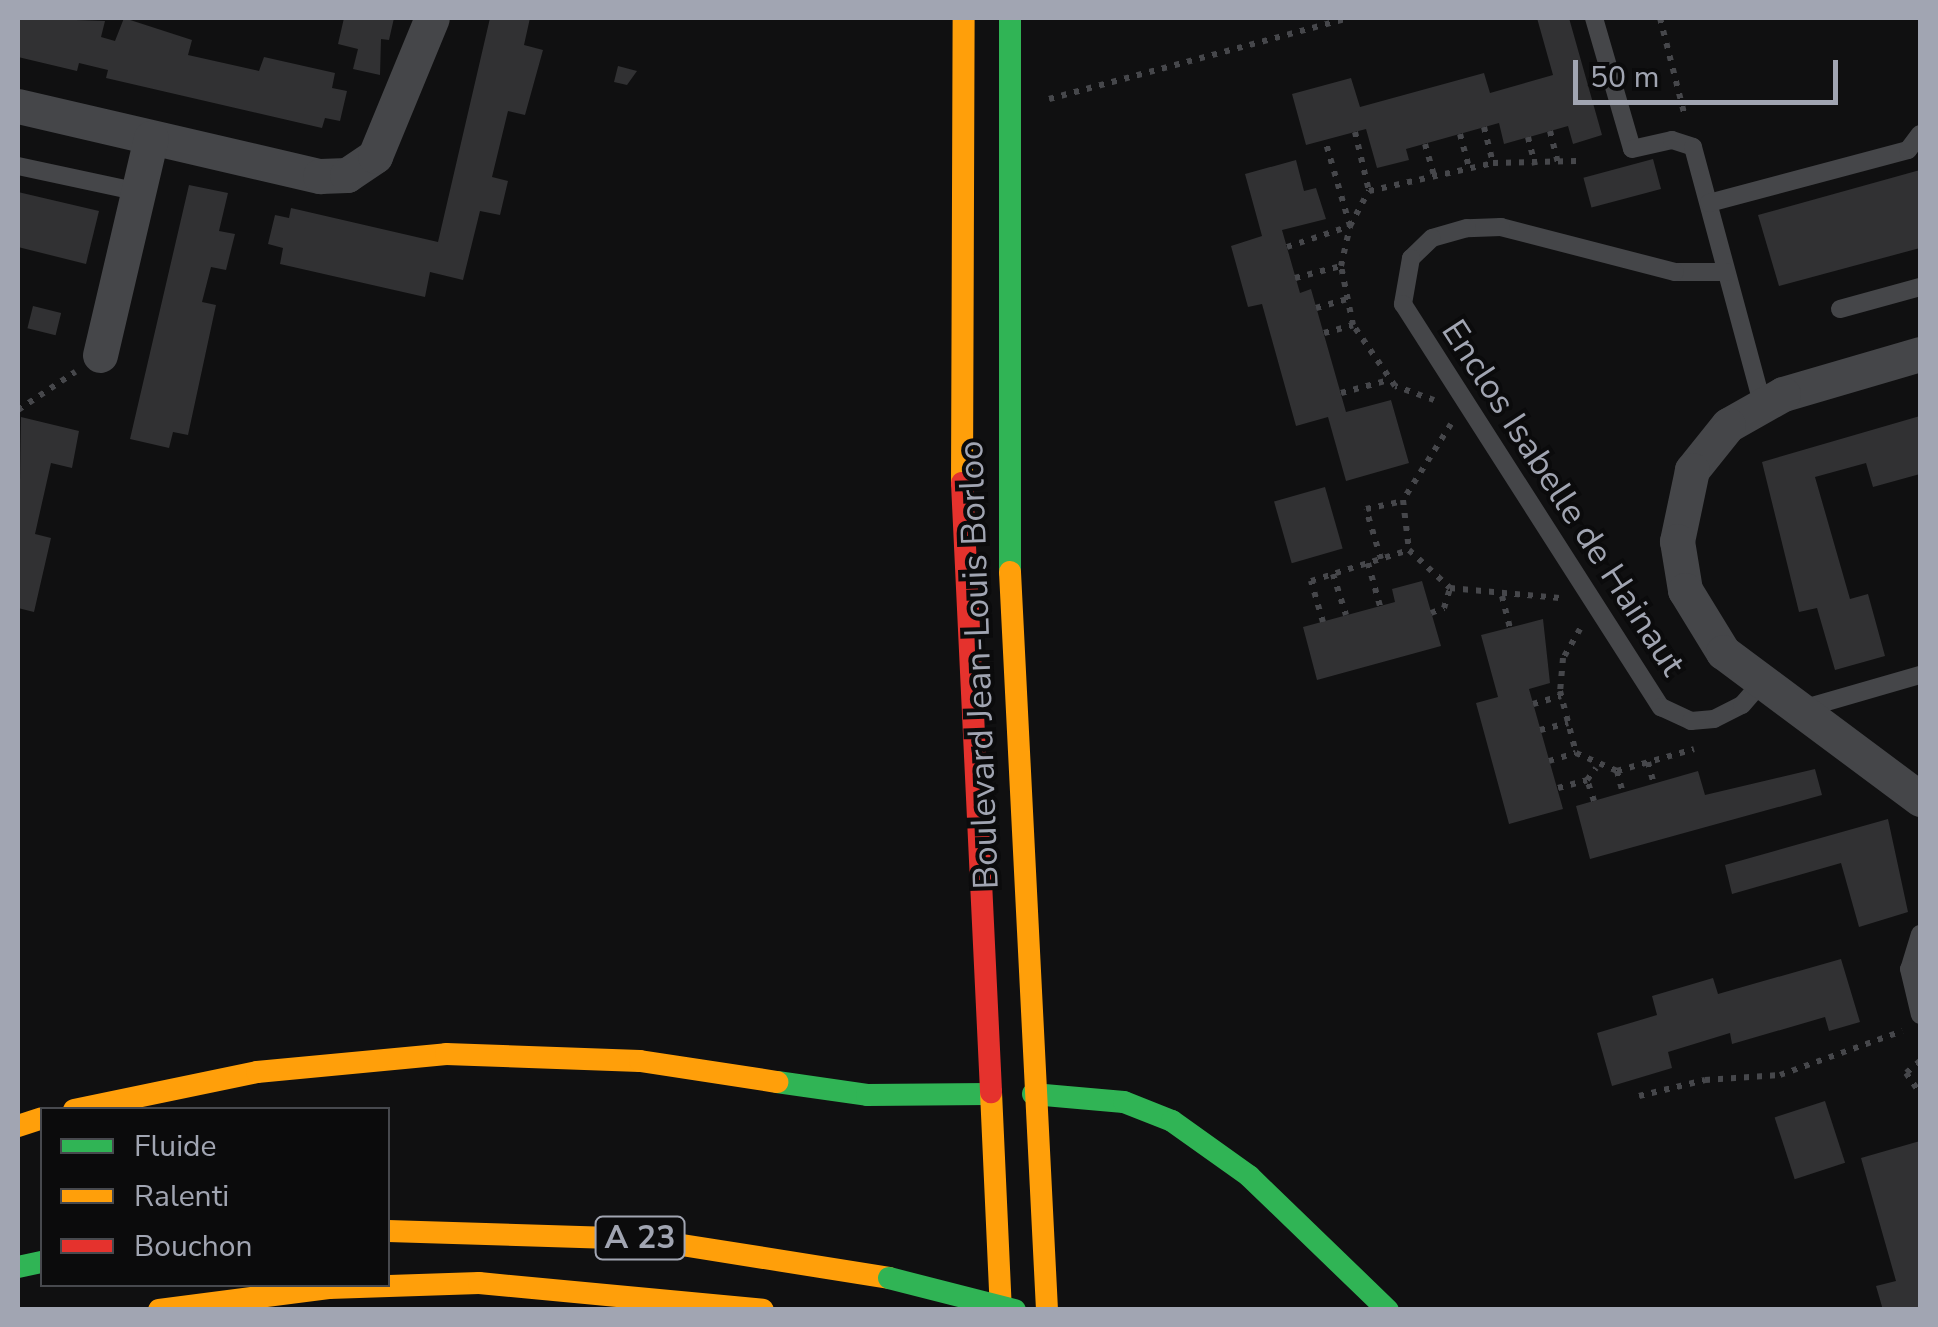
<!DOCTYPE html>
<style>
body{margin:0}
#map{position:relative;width:1938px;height:1327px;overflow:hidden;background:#101011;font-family:"Nunito Sans",sans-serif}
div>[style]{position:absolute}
.building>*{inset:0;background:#313133;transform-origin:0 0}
.path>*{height:6px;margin-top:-3px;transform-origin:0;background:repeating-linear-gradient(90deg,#46474b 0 5px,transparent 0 13px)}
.lane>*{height:18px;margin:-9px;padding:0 9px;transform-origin:9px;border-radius:9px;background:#454649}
.street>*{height:35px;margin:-17.5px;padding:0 17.5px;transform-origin:17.5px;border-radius:17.5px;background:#454649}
.fast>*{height:22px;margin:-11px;padding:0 11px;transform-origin:11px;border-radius:11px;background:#30b455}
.slow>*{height:22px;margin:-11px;padding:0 11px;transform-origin:11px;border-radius:11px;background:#ff9f0a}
.jam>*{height:22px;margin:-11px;padding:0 11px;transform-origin:11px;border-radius:11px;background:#e5322d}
.fast-bridge>*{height:22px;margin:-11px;padding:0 11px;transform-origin:11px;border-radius:11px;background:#30b455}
span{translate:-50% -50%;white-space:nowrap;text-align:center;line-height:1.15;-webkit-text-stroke:8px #0b0b0c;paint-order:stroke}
.shield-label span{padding:2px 8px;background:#0b0b0c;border:2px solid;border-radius:8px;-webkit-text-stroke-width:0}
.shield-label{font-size:32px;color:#a1a5b2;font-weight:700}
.street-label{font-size:35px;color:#a1a5b2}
.frame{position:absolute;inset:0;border:20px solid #a1a5b2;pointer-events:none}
.legend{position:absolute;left:40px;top:1107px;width:350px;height:180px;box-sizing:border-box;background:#0b0b0c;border:2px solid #47494e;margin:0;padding:12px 18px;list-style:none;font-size:30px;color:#a1a5b2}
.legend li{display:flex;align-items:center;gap:20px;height:50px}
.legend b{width:50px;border:2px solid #47494e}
.scale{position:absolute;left:1573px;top:60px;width:265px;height:45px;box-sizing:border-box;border:5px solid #a1a5b2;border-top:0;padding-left:12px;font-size:30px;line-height:35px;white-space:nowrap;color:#a1a5b2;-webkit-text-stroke:8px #0b0b0c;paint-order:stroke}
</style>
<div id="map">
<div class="building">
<div style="clip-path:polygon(18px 18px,105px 21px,101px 37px,115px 41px,124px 18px,192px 40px,188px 55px,259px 71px,264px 57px,335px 73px,332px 88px,347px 91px,340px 121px,325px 118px,322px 128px,106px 78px,108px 70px,79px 63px,77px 71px,18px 57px)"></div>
<div style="clip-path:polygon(344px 18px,394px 18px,389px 40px,381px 39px,380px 75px,353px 69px,358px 49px,338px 44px)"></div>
<div style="clip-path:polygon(490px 18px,530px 18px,524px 45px,543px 50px,525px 115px,508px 111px,492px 177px,508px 181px,500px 215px,480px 211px,463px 280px,430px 272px,425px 297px,280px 264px,283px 248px,268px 244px,275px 215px,289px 218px,291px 208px,438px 242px)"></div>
<div style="clip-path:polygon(1537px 18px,1569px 18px,1602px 135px,1573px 144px,1568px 126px,1504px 144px,1499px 123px,1406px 149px,1409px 160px,1377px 168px,1366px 129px,1306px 145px,1292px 94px,1351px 78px,1360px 107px,1484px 73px,1490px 93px,1553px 75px)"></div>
<div style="clip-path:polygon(618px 66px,637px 71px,627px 85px,614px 82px)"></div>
<div style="left:1653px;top:159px;width:31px;height:72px;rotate:75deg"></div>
<div style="clip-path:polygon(1296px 160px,1304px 191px,1316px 188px,1326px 219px,1282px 230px,1300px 293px,1311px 289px,1346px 412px,1391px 400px,1409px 463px,1346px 481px,1328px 417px,1296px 426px,1262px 304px,1248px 307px,1231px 246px,1262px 236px,1245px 174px)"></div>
<div style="clip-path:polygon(1920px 170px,1920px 248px,1779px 286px,1758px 215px)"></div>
<div style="clip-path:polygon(189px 185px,228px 193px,219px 231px,235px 234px,226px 270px,211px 267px,202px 302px,216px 305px,188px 435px,173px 432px,169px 448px,130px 439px)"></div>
<div style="clip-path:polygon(18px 192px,99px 211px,86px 264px,18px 247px)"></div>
<div style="left:33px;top:306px;width:29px;height:23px;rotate:14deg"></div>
<div style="clip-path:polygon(1920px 416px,1920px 474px,1873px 487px,1866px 463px,1815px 477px,1850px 599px,1868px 594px,1885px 656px,1835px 670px,1817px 608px,1799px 612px,1762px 462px)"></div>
<div style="clip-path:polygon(21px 417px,79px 431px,72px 468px,51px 463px,35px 534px,51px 538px,34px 612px,18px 608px)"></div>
<div style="left:1325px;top:487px;width:64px;height:53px;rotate:74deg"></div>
<div style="clip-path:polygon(1422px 581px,1441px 646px,1317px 680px,1303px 627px,1395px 602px,1392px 589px)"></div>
<div style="clip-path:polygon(1543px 619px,1550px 683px,1529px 689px,1563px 809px,1509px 824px,1476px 703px,1498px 697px,1481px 635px)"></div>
<div style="clip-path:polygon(1815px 769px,1822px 795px,1590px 859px,1576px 806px,1698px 771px,1705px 795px)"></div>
<div style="clip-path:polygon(1888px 819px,1908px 912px,1859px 927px,1841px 863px,1732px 894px,1725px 865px)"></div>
<div style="clip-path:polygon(1841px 959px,1860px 1022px,1829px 1031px,1825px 1017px,1732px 1044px,1730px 1033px,1668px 1052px,1672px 1068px,1612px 1086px,1597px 1033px,1657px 1015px,1652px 996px,1713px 978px,1718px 994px)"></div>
<div style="left:1825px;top:1101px;width:65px;height:53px;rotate:72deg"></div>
<div style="clip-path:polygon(1920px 1141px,1920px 1310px,1883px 1310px,1876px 1286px,1896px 1281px,1861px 1158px)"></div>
</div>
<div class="path">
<div style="left:1660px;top:18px;width:102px;rotate:75.8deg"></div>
<div style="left:1049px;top:99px;width:312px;rotate:-15.1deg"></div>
<div style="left:1484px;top:127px;width:37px;rotate:76deg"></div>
<div style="left:1550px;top:131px;width:33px;rotate:76deg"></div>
<div style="left:1355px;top:132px;width:61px;rotate:76.7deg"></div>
<div style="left:1460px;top:134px;width:35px;rotate:75deg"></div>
<div style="left:1528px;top:137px;width:29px;rotate:76deg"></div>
<div style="left:1425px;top:144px;width:33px;rotate:74deg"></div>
<div style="left:1287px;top:247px;width:66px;rotate:-18.4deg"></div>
<div style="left:1350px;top:226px;width:90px;rotate:-106.2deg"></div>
<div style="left:1295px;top:278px;width:48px;rotate:-14.6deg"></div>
<div style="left:1316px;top:308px;width:33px;rotate:-16deg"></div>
<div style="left:1324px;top:333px;width:30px;rotate:-15deg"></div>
<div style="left:1341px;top:393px;width:50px;rotate:-15.2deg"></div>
<div style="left:1434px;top:400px;width:41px;rotate:-160.3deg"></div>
<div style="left:1395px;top:386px;width:74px;rotate:-124.5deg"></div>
<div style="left:1353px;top:325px;width:60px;rotate:-101.5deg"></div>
<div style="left:1341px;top:266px;width:41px;rotate:-77.3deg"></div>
<div style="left:1350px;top:226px;width:40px;rotate:-62deg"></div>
<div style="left:1369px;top:191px;width:127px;rotate:-12.7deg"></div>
<div style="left:1493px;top:163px;width:84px;rotate:-1.4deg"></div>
<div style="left:18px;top:410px;width:69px;rotate:-33.7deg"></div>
<div style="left:1451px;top:424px;width:90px;rotate:122.3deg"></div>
<div style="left:1403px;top:500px;width:50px;rotate:83.2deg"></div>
<div style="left:1409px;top:550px;width:56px;rotate:42.8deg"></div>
<div style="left:1450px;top:588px;width:110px;rotate:5.2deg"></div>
<div style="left:1381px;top:559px;width:52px;rotate:-106.7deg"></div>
<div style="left:1366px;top:509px;width:38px;rotate:-12deg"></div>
<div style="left:1368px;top:563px;width:45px;rotate:74.4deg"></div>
<div style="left:1333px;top:574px;width:43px;rotate:72.4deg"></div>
<div style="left:1502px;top:596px;width:33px;rotate:76deg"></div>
<div style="left:1431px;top:613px;width:14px;rotate:-21deg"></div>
<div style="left:1444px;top:608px;width:21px;rotate:-73deg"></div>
<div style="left:1323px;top:622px;width:43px;rotate:-106.3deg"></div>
<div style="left:1311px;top:581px;width:103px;rotate:-17.6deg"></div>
<div style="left:1580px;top:629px;width:34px;rotate:120deg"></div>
<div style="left:1563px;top:658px;width:33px;rotate:95deg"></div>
<div style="left:1560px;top:691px;width:64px;rotate:75.5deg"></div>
<div style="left:1576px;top:753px;width:45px;rotate:23.7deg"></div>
<div style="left:1617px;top:771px;width:80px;rotate:-15.9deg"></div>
<div style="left:1533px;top:704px;width:29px;rotate:-16deg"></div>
<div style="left:1540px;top:730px;width:29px;rotate:-14deg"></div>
<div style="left:1549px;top:761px;width:28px;rotate:-17deg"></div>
<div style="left:1648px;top:762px;width:23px;rotate:75deg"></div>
<div style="left:1617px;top:771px;width:23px;rotate:75deg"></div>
<div style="left:1558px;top:788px;width:30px;rotate:-15deg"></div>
<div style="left:1594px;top:801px;width:22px;rotate:-108deg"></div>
<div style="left:1587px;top:780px;width:15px;rotate:-53deg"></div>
<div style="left:1920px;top:1061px;width:18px;rotate:139deg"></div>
<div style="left:1906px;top:1073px;width:24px;rotate:55deg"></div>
<div style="left:1639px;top:1096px;width:68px;rotate:-13.6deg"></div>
<div style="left:1705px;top:1080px;width:75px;rotate:-3.8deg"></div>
<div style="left:1780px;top:1075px;width:130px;rotate:-19.8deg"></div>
</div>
<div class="lane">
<div style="left:1594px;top:18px;width:136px;rotate:73.8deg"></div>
<div style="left:1632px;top:149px;width:41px;rotate:-12.7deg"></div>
<div style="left:1672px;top:140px;width:22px;rotate:18deg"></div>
<div style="left:1693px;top:147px;width:265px;rotate:74.9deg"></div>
<div style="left:18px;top:166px;width:124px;rotate:12.1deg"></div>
<div style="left:1709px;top:203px;width:206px;rotate:-14.9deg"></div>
<div style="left:1908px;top:150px;width:20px;rotate:-53deg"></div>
<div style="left:1726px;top:272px;width:51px;rotate:180deg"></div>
<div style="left:1675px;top:272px;width:180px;rotate:-165.5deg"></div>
<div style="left:1501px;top:227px;width:34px;rotate:178deg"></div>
<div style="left:1467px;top:228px;width:36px;rotate:164deg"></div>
<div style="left:1432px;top:238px;width:29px;rotate:136deg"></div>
<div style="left:1411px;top:258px;width:47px;rotate:99.9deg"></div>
<div style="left:1403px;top:304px;width:479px;rotate:57.4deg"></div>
<div style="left:1661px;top:707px;width:33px;rotate:25deg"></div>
<div style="left:1691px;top:721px;width:23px;rotate:-5deg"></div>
<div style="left:1714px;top:719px;width:31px;rotate:-27deg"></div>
<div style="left:1742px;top:705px;width:28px;rotate:-49deg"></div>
<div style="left:1840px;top:309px;width:83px;rotate:-15.4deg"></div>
<div style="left:1802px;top:709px;width:123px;rotate:-16.1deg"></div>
<div style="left:1920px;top:934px;width:37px;rotate:107deg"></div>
<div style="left:1909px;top:969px;width:47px;rotate:76.6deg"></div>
</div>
<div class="street">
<div style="left:18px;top:106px;width:310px;rotate:13.1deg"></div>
<div style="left:320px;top:176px;width:27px;rotate:-2deg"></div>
<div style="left:347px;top:175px;width:34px;rotate:-34deg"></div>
<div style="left:375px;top:156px;width:149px;rotate:-67.6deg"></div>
<div style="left:1920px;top:354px;width:143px;rotate:163.7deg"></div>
<div style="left:1783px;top:394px;width:63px;rotate:150.6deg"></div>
<div style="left:1728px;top:425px;width:58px;rotate:128.7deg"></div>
<div style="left:1692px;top:470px;width:73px;rotate:101.9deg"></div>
<div style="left:1677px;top:541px;width:50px;rotate:80.7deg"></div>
<div style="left:1685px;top:590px;width:73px;rotate:58.5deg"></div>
<div style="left:1723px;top:652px;width:246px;rotate:36.7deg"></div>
<div style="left:100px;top:355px;width:223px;rotate:-76.8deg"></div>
</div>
<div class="fast">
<div style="left:1010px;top:18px;width:554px;rotate:90deg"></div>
<div style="left:777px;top:1082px;width:91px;rotate:8.2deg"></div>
<div style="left:867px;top:1095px;width:121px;rotate:-0.5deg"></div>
<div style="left:1033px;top:1094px;width:91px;rotate:5deg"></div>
<div style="left:1124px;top:1102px;width:52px;rotate:21.6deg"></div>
<div style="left:1172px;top:1121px;width:95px;rotate:35.5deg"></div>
<div style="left:1249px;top:1176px;width:193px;rotate:44deg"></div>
<div style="left:18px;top:1267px;width:25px;rotate:-12deg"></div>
</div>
<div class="slow">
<div style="left:962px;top:483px;width:465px;rotate:-89.8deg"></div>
<div style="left:1010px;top:572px;width:739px;rotate:87.13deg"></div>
<div style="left:991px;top:1092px;width:218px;rotate:87.4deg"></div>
<div style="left:74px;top:1110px;width:187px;rotate:-11.7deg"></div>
<div style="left:257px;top:1072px;width:190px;rotate:-5.4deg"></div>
<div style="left:446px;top:1054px;width:194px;rotate:2.1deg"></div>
<div style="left:640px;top:1061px;width:139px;rotate:8.7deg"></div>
<div style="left:18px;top:1126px;width:25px;rotate:-18deg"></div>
<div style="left:388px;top:1231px;width:256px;rotate:1.8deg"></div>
<div style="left:644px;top:1239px;width:248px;rotate:9deg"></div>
<div style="left:159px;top:1310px;width:171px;rotate:-7.4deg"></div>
<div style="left:329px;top:1288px;width:150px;rotate:-1.9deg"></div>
<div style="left:479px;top:1283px;width:285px;rotate:5.4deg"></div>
</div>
<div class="jam">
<div style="left:962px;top:483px;width:610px;rotate:87.27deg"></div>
</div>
<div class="fast-bridge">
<div style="left:889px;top:1278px;width:130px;rotate:14.3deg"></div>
</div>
<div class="shield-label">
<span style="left:640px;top:1238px">A 23</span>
</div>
<div class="street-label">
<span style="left:1563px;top:498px;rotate:57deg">Enclos Isabelle de Hainaut</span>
<span style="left:979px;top:665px;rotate:-92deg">Boulevard Jean-Louis Borloo</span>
</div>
<div class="frame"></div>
<ul class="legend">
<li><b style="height:12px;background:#30b455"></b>Fluide</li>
<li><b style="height:12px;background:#ff9f0a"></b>Ralenti</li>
<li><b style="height:12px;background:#e5322d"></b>Bouchon</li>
</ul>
<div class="scale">50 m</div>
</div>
